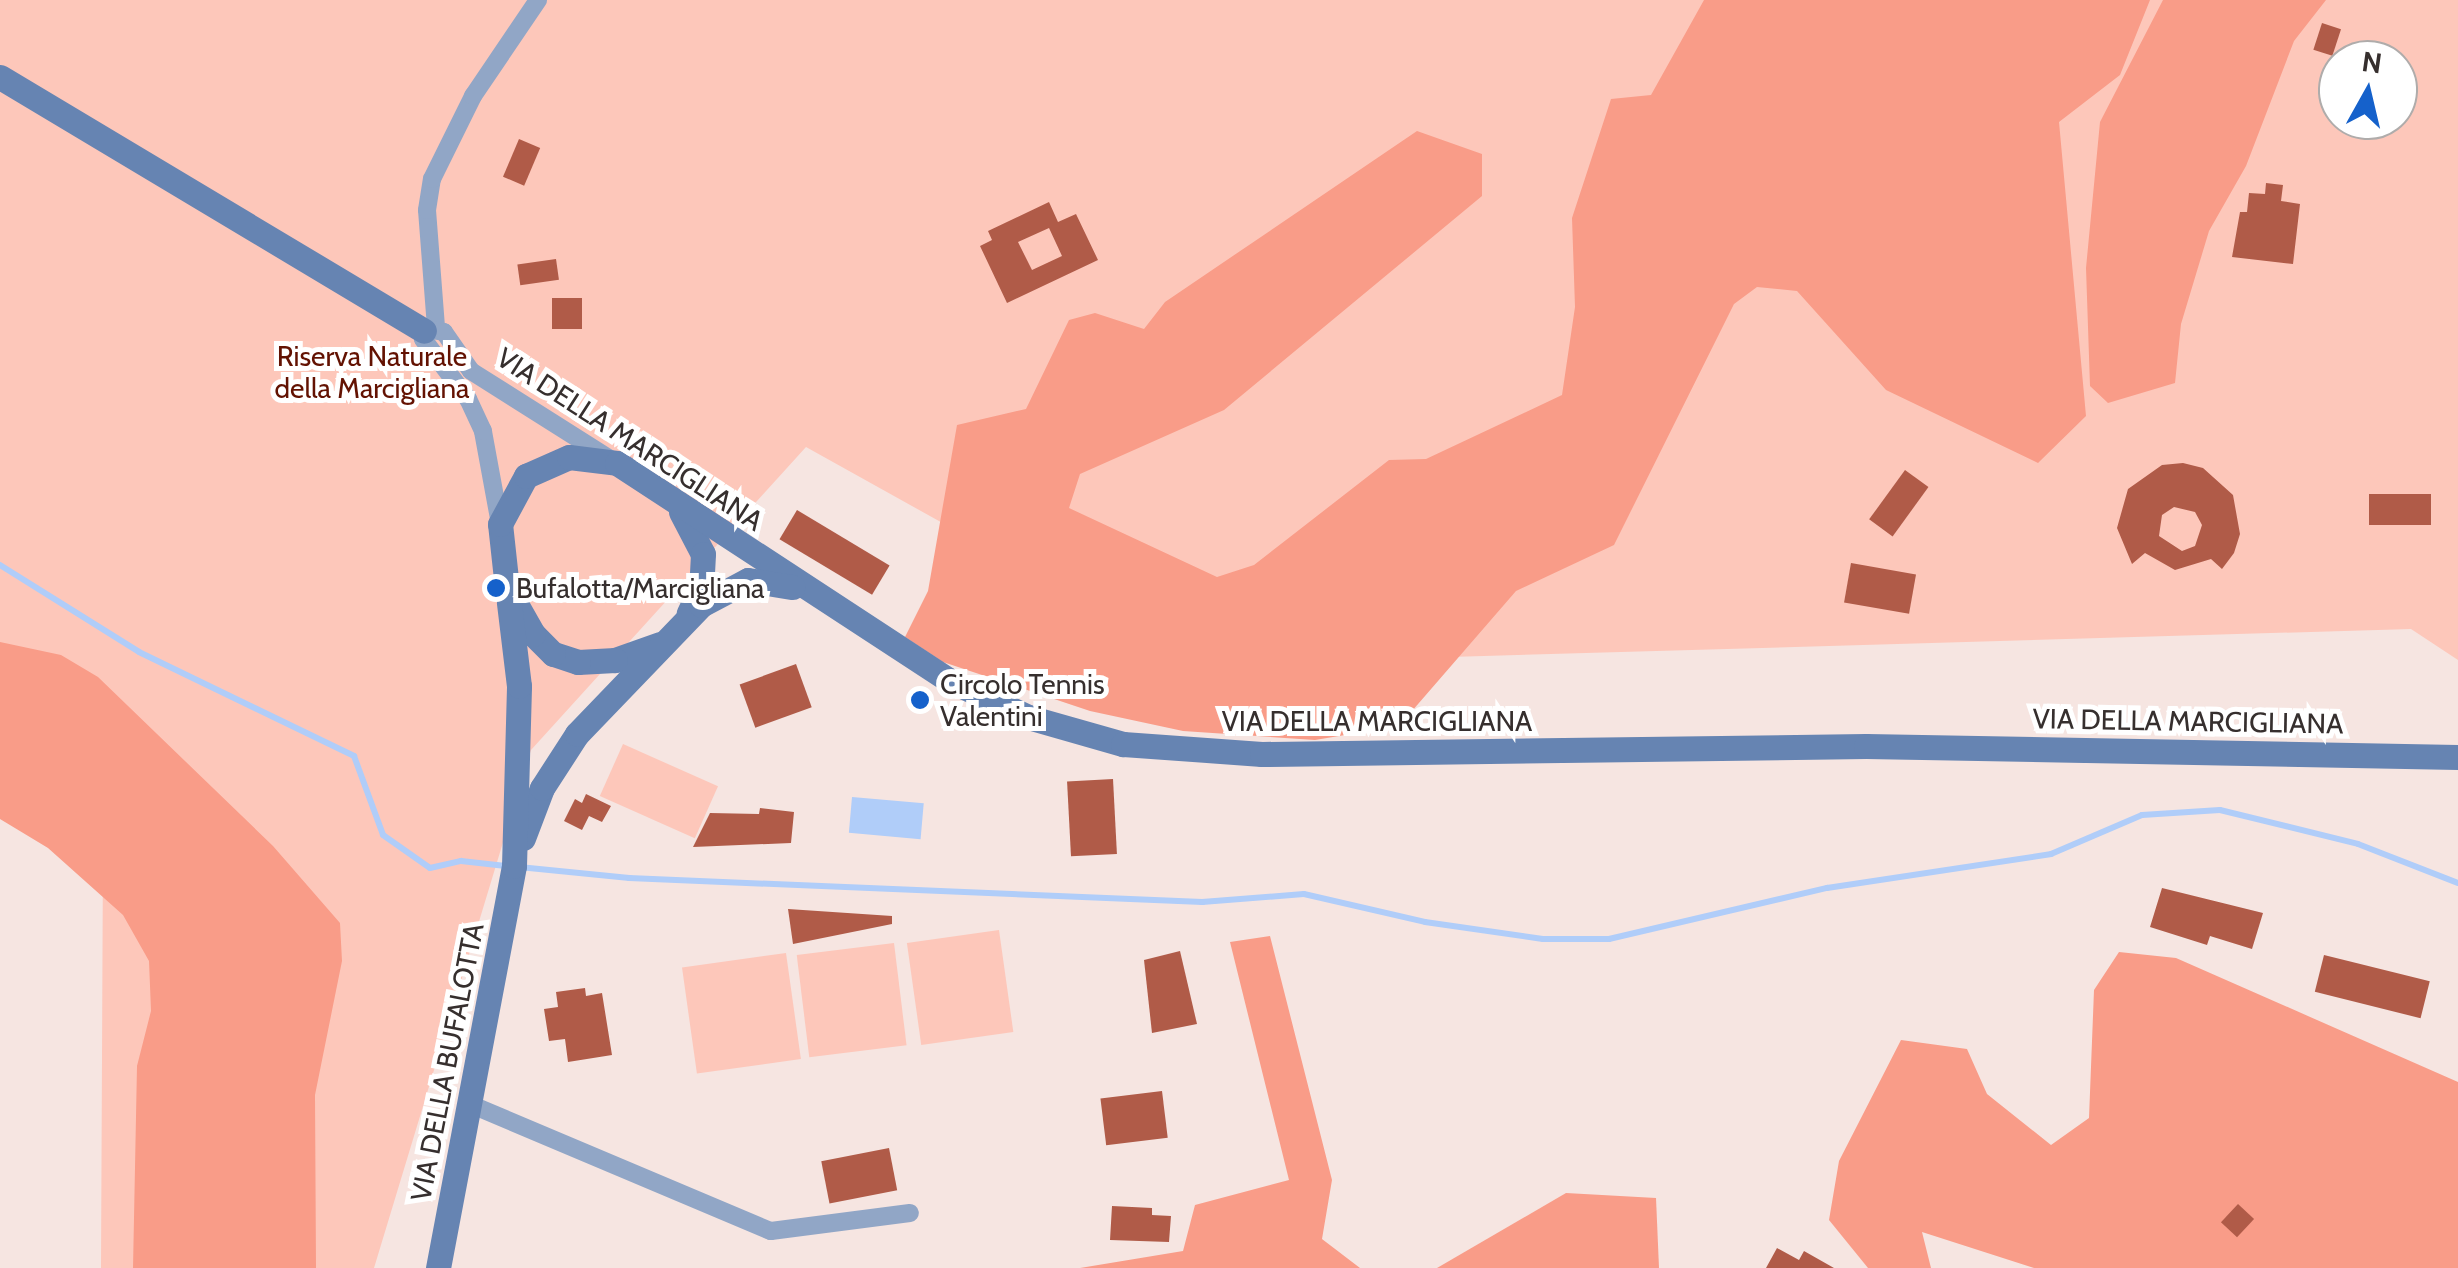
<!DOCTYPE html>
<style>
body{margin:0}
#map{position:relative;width:2458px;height:1268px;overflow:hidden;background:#f6e5e1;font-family:Cabin,sans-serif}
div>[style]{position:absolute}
.green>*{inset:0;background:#fdc7ba;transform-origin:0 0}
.forest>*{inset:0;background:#f99c88}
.water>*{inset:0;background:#b0cdf9;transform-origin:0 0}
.stream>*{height:6px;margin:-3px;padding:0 3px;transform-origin:3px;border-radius:3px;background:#b0cdf9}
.building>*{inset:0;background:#b05b48;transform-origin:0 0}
.street>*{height:18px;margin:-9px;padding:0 9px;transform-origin:9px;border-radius:9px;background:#91a6c6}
.secondary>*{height:25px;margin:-12.5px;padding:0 12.5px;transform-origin:12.5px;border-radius:12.5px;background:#6684b2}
.dots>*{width:28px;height:28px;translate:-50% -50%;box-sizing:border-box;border:5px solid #fff;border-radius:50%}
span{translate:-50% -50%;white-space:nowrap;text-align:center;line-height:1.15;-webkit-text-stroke:10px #fff;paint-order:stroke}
.park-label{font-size:28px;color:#631202}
.street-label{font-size:28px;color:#362f2e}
.poi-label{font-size:28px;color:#362f2e}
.left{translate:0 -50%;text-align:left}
.north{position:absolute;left:2318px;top:40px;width:100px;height:100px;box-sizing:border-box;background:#fff;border:2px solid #afacab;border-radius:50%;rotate:8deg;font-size:28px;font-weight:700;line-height:40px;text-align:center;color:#362f2e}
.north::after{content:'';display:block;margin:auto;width:35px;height:45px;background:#1561cb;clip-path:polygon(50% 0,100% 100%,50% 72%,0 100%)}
</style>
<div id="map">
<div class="green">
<div style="clip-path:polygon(evenodd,0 0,2458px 0,2458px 660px,2411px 629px,1348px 660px,1079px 599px,806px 447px,531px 750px,374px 1268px,101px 1268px,103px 845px,0 788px,0 0,2338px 60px,2398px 60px,2398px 120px,2338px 120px,2338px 60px)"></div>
<div style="left:623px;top:744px;width:104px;height:57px;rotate:24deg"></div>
<div style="left:999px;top:930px;width:103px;height:93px;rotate:82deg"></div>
<div style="left:894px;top:943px;width:103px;height:98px;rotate:83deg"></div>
<div style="left:786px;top:953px;width:107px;height:105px;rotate:82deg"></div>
</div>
<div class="forest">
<div style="clip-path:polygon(1704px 0,2150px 0,2120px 75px,2059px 122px,2086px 416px,2038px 463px,1886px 390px,1797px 291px,1757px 287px,1734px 304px,1614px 545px,1516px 591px,1399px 726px,1315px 740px,1183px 731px,1090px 711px,943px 662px,905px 637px,928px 591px,957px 425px,1026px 409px,1069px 320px,1095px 313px,1144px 329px,1165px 302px,1417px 131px,1482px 154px,1482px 196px,1224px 410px,1080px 474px,1069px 508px,1217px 577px,1254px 565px,1389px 460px,1426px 459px,1562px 395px,1575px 307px,1572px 218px,1611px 99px,1651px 95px)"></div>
<div style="clip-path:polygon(2163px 0,2326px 0,2294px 41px,2246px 166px,2209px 231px,2181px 324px,2175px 383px,2108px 403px,2090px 386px,2086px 268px,2100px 122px)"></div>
<div style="clip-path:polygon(0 642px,61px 655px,98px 677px,273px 846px,340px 923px,342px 961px,315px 1095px,316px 1268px,133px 1268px,137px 1066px,151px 1011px,149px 961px,123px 915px,48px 848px,0 819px)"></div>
<div style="clip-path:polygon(1270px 936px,1332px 1180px,1322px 1239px,1360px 1268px,1080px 1268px,1183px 1251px,1195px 1205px,1289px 1180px,1230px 942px)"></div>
<div style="clip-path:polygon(2119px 952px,2176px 958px,2458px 1082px,2458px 1268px,2034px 1268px,1922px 1232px,1931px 1268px,1868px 1268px,1829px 1220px,1839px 1161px,1901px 1040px,1967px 1049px,1987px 1094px,2051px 1145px,2089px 1118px,2094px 990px)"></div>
<div style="clip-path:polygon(1566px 1193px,1656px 1198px,1659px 1268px,1437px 1268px)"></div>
</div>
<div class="water">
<div style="left:852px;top:797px;width:72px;height:36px;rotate:5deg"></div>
</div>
<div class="stream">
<div style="left:0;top:565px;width:164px;rotate:32deg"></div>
<div style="left:139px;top:652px;width:239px;rotate:25.8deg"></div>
<div style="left:354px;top:756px;width:84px;rotate:69.8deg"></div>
<div style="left:383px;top:835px;width:57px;rotate:35.1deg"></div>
<div style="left:430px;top:868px;width:32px;rotate:-13deg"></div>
<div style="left:461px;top:861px;width:45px;rotate:6.3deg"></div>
<div style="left:519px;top:867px;width:111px;rotate:5.7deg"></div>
<div style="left:629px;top:878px;width:574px;rotate:2.4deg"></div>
<div style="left:1202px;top:902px;width:102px;rotate:-4.5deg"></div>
<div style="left:1304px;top:894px;width:124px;rotate:13deg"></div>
<div style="left:1425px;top:922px;width:119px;rotate:8.2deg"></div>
<div style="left:1543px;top:939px;width:66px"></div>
<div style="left:1609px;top:939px;width:224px;rotate:-13.2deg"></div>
<div style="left:1827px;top:888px;width:227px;rotate:-8.6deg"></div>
<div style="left:2051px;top:854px;width:99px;rotate:-23.2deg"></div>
<div style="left:2142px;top:815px;width:78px;rotate:-3.7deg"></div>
<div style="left:2220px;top:810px;width:142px;rotate:13.8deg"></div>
<div style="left:2358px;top:844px;width:107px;rotate:21.3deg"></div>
</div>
<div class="building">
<div style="left:2322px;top:23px;width:20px;height:28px;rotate:18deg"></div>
<div style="left:519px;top:139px;width:23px;height:41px;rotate:23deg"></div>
<div style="clip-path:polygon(2266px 183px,2283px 185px,2281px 201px,2300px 204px,2293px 264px,2232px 257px,2240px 212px,2247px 212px,2249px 193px,2265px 194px)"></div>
<div style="clip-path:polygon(evenodd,1049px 202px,1058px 222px,1076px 214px,1098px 260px,1007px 303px,980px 246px,992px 240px,988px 231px,1049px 202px,1049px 228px,1062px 256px,1032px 270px,1018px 242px,1049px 228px)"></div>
<div style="left:556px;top:259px;width:21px;height:39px;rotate:82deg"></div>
<div style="left:552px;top:298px;width:30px;height:31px"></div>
<div style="clip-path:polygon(evenodd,2183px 463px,2203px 468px,2233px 495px,2240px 534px,2234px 553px,2222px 569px,2211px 559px,2175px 570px,2145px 553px,2132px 564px,2117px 528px,2128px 489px,2162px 465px,2183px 463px,2174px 507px,2195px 512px,2202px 525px,2195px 546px,2182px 551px,2159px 536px,2162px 515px,2174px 507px)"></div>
<div style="left:1905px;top:470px;width:29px;height:61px;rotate:36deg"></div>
<div style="left:2369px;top:494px;width:62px;height:31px"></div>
<div style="left:797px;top:510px;width:108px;height:34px;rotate:31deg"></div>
<div style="left:1851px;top:563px;width:66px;height:40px;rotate:10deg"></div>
<div style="left:796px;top:664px;width:46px;height:60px;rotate:70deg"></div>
<div style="left:1113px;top:779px;width:75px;height:46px;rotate:87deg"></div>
<div style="clip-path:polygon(586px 794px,611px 806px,602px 822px,589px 816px,582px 830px,564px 821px,575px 799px,582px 803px)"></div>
<div style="clip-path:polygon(760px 808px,794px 812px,791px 843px,693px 847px,710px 813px,759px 814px)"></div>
<div style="clip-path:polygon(2162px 888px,2263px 913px,2252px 949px,2210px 936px,2207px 945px,2150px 927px)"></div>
<div style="clip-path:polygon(788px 909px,892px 916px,892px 924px,793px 944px)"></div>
<div style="clip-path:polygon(1180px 951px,1197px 1024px,1152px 1033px,1144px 960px)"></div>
<div style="left:2324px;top:955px;width:109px;height:38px;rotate:14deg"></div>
<div style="clip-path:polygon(585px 988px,586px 996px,602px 993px,612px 1055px,568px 1062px,565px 1039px,549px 1041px,544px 1009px,558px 1007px,556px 992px)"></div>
<div style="left:1162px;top:1091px;width:47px;height:62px;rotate:83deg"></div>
<div style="left:889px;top:1148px;width:43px;height:69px;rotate:79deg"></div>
<div style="left:2238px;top:1204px;width:22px;height:25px;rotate:43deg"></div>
<div style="clip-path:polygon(1112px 1206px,1152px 1208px,1152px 1215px,1171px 1216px,1169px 1242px,1110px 1240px)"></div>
<div style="clip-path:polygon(1777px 1248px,1799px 1260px,1804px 1251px,1834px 1268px,1766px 1268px)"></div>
</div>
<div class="street">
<div style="left:436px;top:327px;width:117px;rotate:-94.4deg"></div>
<div style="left:427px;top:210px;width:31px;rotate:-81deg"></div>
<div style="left:432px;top:179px;width:93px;rotate:-63.7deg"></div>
<div style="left:473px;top:96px;width:116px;rotate:-55.9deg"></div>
<div style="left:500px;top:524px;width:95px;rotate:-100.4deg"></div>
<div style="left:483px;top:431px;width:35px;rotate:-115deg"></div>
<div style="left:468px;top:399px;width:75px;rotate:-126.9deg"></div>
<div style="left:423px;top:339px;width:10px;rotate:-73deg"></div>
<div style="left:426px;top:329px;width:18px;rotate:9deg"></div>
<div style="left:444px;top:332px;width:47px;rotate:55.3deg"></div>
<div style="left:471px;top:371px;width:167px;rotate:32.3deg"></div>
<div style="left:472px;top:1105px;width:324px;rotate:22.9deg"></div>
<div style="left:771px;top:1231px;width:140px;rotate:-7.4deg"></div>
</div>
<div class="secondary">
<div style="left:0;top:77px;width:494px;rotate:30.9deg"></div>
<div style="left:681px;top:512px;width:47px;rotate:62.4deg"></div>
<div style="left:703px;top:554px;width:33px;rotate:93deg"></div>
<div style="left:701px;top:587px;width:29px;rotate:115deg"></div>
<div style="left:660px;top:644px;width:48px;rotate:160.4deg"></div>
<div style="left:615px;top:660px;width:37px;rotate:177deg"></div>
<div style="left:578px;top:662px;width:26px;rotate:-162deg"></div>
<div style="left:553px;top:654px;width:28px;rotate:-135deg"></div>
<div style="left:533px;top:634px;width:53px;rotate:-119.5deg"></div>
<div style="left:507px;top:588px;width:64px;rotate:-96.2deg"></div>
<div style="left:500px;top:524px;width:55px;rotate:-61.6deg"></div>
<div style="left:526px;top:476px;width:47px;rotate:-23.8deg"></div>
<div style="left:569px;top:457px;width:48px;rotate:7.1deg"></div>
<div style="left:617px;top:463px;width:397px;rotate:33.2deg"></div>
<div style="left:949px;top:680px;width:87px;rotate:25.1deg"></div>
<div style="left:1028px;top:717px;width:99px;rotate:15.9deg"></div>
<div style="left:1123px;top:744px;width:139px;rotate:4.1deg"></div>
<div style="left:1262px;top:754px;width:604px;rotate:-0.76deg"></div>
<div style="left:1866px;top:746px;width:592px;rotate:1.06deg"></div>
<div style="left:523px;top:838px;width:53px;rotate:-69.2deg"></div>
<div style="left:542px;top:788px;width:64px;rotate:-57.1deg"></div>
<div style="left:577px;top:734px;width:179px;rotate:-46.1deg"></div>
<div style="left:701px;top:605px;width:53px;rotate:-28deg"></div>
<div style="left:748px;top:580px;width:45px;rotate:9deg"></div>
<div style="left:438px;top:1268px;width:409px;rotate:-79.3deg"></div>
<div style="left:514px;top:866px;width:180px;rotate:-88.4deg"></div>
<div style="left:519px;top:686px;width:84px;rotate:-96.9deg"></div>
</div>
<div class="dots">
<div style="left:496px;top:588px;background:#1561cb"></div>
<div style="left:920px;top:700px;background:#1561cb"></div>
</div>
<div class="park-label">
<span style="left:372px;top:372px">Riserva Naturale<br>della Marcigliana</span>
</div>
<div class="street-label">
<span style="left:630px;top:439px;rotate:33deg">VIA DELLA MARCIGLIANA</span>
<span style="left:1377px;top:721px">VIA DELLA MARCIGLIANA</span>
<span style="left:2188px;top:721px;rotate:1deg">VIA DELLA MARCIGLIANA</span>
<span style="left:447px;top:1062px;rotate:-79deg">VIA DELLA BUFALOTTA</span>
</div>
<div class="poi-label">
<span class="left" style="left:516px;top:588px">Bufalotta/Marcigliana</span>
<span class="left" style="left:940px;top:700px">Circolo Tennis<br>Valentini</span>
</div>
<div class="north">N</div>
</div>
